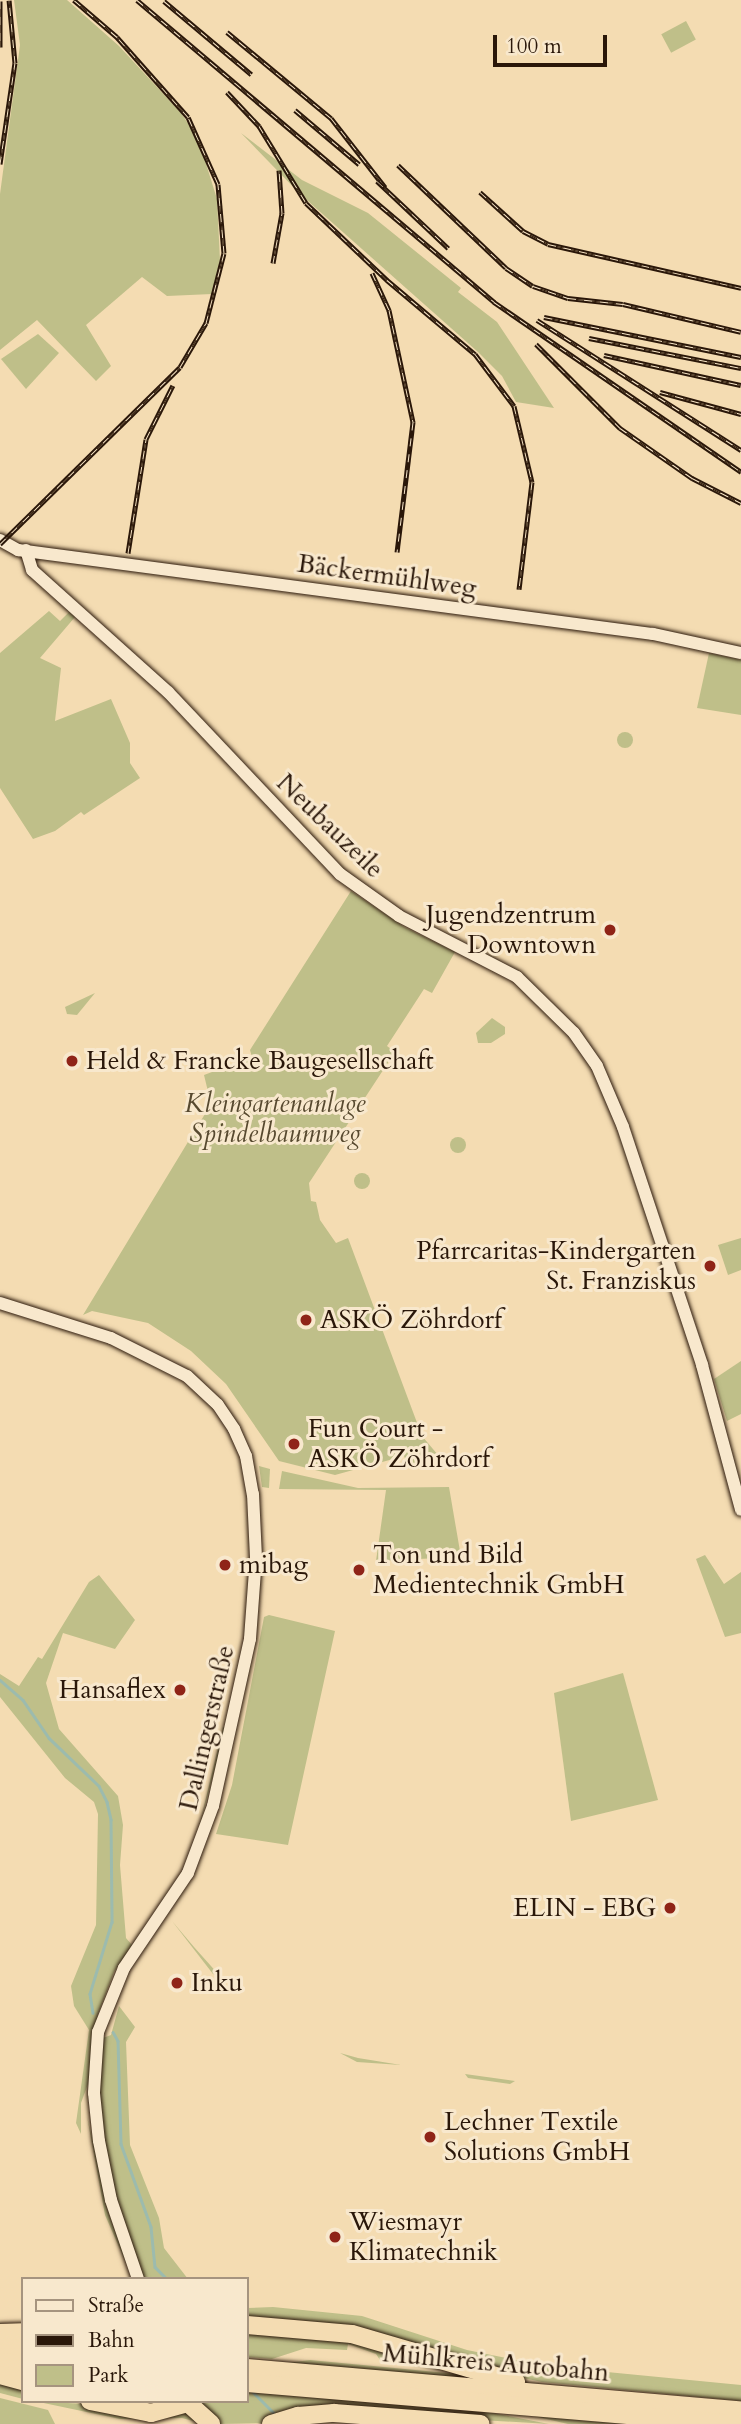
<!DOCTYPE html>
<meta charset="utf-8">
<style>
body{margin:0}
#map{position:relative;width:741px;height:2424px;overflow:hidden;background:#f4dcb2;font-family:Cardo,serif}
div>[style]{position:absolute}
.green>*{inset:0;background:#bfbf89;transform-origin:0 0}
.round{border-radius:50%}
.stream>*{height:2.5px;margin:-1.25px;padding:0 1.25px;transform-origin:1.25px;border-radius:1.25px;background:#9cbbae}
.roads{filter:drop-shadow(0 0 2px #2a1709) drop-shadow(0 0 2px #2a1709)}
.secondary>*{height:12px;margin:-6px;padding:0 6px;transform-origin:6px;border-radius:6px;background:#f8e8cd}
.highway>*{height:18px;margin:-9px;padding:0 9px;transform-origin:9px;border-radius:9px;background:#f4dcb2}
.rail>*{height:5px;margin-top:-2.5px;transform-origin:0;background:repeating-linear-gradient(90deg,#f8e8cd 0 8px,#2a1709 0 16px);box-sizing:border-box;border-block:2px solid #2a1709}
.dots>*{width:19px;height:19px;translate:-50% -50%;box-sizing:border-box;border:4px solid #f8e8cd;border-radius:50%}
span{translate:-50% -50%;white-space:nowrap;text-align:center;line-height:1.15;-webkit-text-stroke:6px #f8e8cd;paint-order:stroke}
.street-label{font-size:26px;color:#2a1709}
.poi-label{font-size:26px;color:#2a1709}
.right{translate:-100% -50%;text-align:right}
.left{translate:0 -50%;text-align:left}
.park-label{font-size:26px;color:#57492f;font-style:italic}
.legend{position:absolute;left:21px;top:2277px;width:228px;height:126px;box-sizing:border-box;background:#f8e8cd;border:2px solid #a6947f;margin:0;padding:9px 12px;list-style:none;font-size:21px;color:#2a1709}
.legend li{display:flex;align-items:center;gap:14px;height:35px}
.legend b{width:35px;border:2px solid #a6947f}
.scale{position:absolute;left:493px;top:35px;width:114px;height:32px;box-sizing:border-box;border:4px solid #2a1709;border-top:0;padding-left:9px;font-size:21px;line-height:24px;white-space:nowrap;color:#2a1709;-webkit-text-stroke:5px #f8e8cd;paint-order:stroke}
</style>
<div id="map">
<div class="green">
<div style="clip-path:polygon(14px 0,67px 0,119px 46px,181px 113px,198px 138px,217px 199px,220px 260px,212px 294px,167px 296px,142px 277px,86px 325px,111px 366px,96px 381px,37px 320px,0 350px,0 194px,20px 45px)"></div>
<div style="left:686px;top:21px;width:21px;height:28px;rotate:62deg"></div>
<div style="clip-path:polygon(241px 133px,302px 180px,368px 213px,461px 288px,458px 292px,497px 322px,554px 408px,516px 402px,502px 376px,478px 352px,300px 194px)"></div>
<div style="clip-path:polygon(38px 334px,59px 353px,26px 389px,1px 359px)"></div>
<div style="clip-path:polygon(49px 611px,60px 621px,69px 612px,75px 617px,40px 658px,61px 668px,55px 721px,111px 699px,130px 743px,130px 763px,140px 778px,84px 815px,81px 812px,55px 831px,33px 839px,0 788px,0 653px)"></div>
<div style="clip-path:polygon(709px 653px,741px 660px,741px 715px,697px 708px)"></div>
<div class="round" style="left:617px;top:732px;width:16px;height:16px"></div>
<div style="clip-path:polygon(351px 891px,404px 927px,455px 952px,432px 993px,424px 989px,387px 1046px,395px 1052px,309px 1183px,311px 1201px,316px 1202px,320px 1220px,336px 1243px,348px 1238px,422px 1436px,438px 1455px,408px 1466px,404px 1456px,335px 1475px,279px 1461px,226px 1384px,191px 1351px,148px 1323px,92px 1311px,83px 1315px,211px 1104px,204px 1075px,252px 1057px,250px 1050px)"></div>
<div style="clip-path:polygon(95px 993px,77px 1015px,67px 1014px,65px 1007px)"></div>
<div style="clip-path:polygon(492px 1018px,505px 1027px,505px 1034px,491px 1043px,478px 1043px,476px 1033px)"></div>
<div class="round" style="left:450px;top:1137px;width:16px;height:16px"></div>
<div class="round" style="left:354px;top:1173px;width:16px;height:16px"></div>
<div style="clip-path:polygon(741px 1238px,741px 1270px,728px 1275px,718px 1245px)"></div>
<div style="clip-path:polygon(741px 1361px,741px 1414px,727px 1421px,714px 1379px)"></div>
<div style="clip-path:polygon(259px 1466px,270px 1469px,269px 1488px,262px 1487px)"></div>
<div style="clip-path:polygon(282px 1471px,358px 1488px,449px 1487px,461px 1557px,376px 1561px,386px 1490px,279px 1489px)"></div>
<div style="clip-path:polygon(705px 1555px,724px 1584px,741px 1572px,741px 1633px,725px 1637px,696px 1559px)"></div>
<div style="clip-path:polygon(99px 1575px,135px 1620px,115px 1649px,63px 1633px,46px 1683px,59px 1729px,118px 1796px,123px 1825px,120px 1865px,126px 1938px,132px 1945px,114px 1972px,98px 2014px,88px 2084px,81px 2103px,81px 2134px,76px 2123px,89px 2030px,74px 2006px,71px 1986px,96px 1925px,98px 1814px,94px 1802px,65px 1778px,0 1697px,0 1674px,19px 1686px,38px 1657px,42px 1659px,89px 1582px)"></div>
<div style="clip-path:polygon(269px 1615px,335px 1631px,288px 1845px,216px 1834px,232px 1785px,264px 1617px)"></div>
<div style="clip-path:polygon(623px 1673px,658px 1800px,571px 1821px,554px 1693px)"></div>
<div style="clip-path:polygon(223px 1727px,226px 1728px,199px 1827px)"></div>
<div style="clip-path:polygon(172px 1921px,194px 1947px,219px 1975px,213px 1974px)"></div>
<div style="clip-path:polygon(119px 2006px,135px 2027px,126px 2042px,130px 2145px,159px 2218px,164px 2248px,188px 2279px,144px 2279px,111px 2180px,99px 2101px,103px 2038px,111px 2035px)"></div>
<div style="clip-path:polygon(340px 2053px,358px 2058px,401px 2065px,357px 2062px)"></div>
<div style="clip-path:polygon(465px 2074px,515px 2081px,510px 2084px,468px 2078px)"></div>
<div style="clip-path:polygon(87px 2116px,110px 2217px,133px 2279px,105px 2215px)"></div>
<div style="clip-path:polygon(273px 2307px,362px 2316px,467px 2350px,545px 2366px,741px 2385px,741px 2401px,542px 2382px,247px 2320px,247px 2308px)"></div>
<div style="clip-path:polygon(247px 2328px,300px 2329px,445px 2367px,380px 2360px,376px 2354px,348px 2344px,347px 2350px,306px 2348px,272px 2359px,247px 2357px)"></div>
<div style="clip-path:polygon(310px 2360px,468px 2375px,490px 2380px,287px 2363px)"></div>
<div style="clip-path:polygon(0 2379px,23px 2385px,23px 2399px,0 2393px)"></div>
<div style="clip-path:polygon(247px 2392px,493px 2413px,549px 2424px,464px 2419px,220px 2424px,199px 2401px,247px 2401px)"></div>
<div style="clip-path:polygon(0 2398px,48px 2410px,55px 2424px,0 2424px)"></div>
<div style="clip-path:polygon(34px 2401px,186px 2410px,205px 2424px,182px 2418px,120px 2419px)"></div>
<div style="clip-path:polygon(529px 2415px,639px 2424px,568px 2424px)"></div>
</div>
<div class="stream">
<div style="left:0;top:1680px;width:30px;rotate:41deg"></div>
<div style="left:23px;top:1700px;width:46px;rotate:55.6deg"></div>
<div style="left:49px;top:1738px;width:69px;rotate:43.8deg"></div>
<div style="left:99px;top:1786px;width:18px;rotate:63deg"></div>
<div style="left:107px;top:1802px;width:18px;rotate:77deg"></div>
<div style="left:111px;top:1820px;width:102px;rotate:89.4deg"></div>
<div style="left:112px;top:1922px;width:75px;rotate:107deg"></div>
<div style="left:90px;top:1994px;width:19px;rotate:81deg"></div>
<div style="left:113px;top:2032px;width:10px;rotate:61deg"></div>
<div style="left:118px;top:2041px;width:103px;rotate:88.3deg"></div>
<div style="left:121px;top:2144px;width:88px;rotate:70.1deg"></div>
<div style="left:151px;top:2227px;width:40px;rotate:84.3deg"></div>
<div style="left:155px;top:2267px;width:17px;rotate:45deg"></div>
<div style="left:251px;top:2390px;width:35px;rotate:45deg"></div>
</div>
<div class="roads">
<div class="secondary">
<div style="left:0;top:540px;width:21px;rotate:29deg"></div>
<div style="left:18px;top:550px;width:641px;rotate:7.54deg"></div>
<div style="left:653px;top:634px;width:90px;rotate:12.2deg"></div>
<div style="left:26px;top:550px;width:21px;rotate:73deg"></div>
<div style="left:32px;top:570px;width:183px;rotate:41.9deg"></div>
<div style="left:168px;top:692px;width:250px;rotate:46.6deg"></div>
<div style="left:340px;top:874px;width:72px;rotate:35.4deg"></div>
<div style="left:399px;top:916px;width:133px;rotate:27.3deg"></div>
<div style="left:517px;top:977px;width:80px;rotate:44.5deg"></div>
<div style="left:574px;top:1033px;width:40px;rotate:55.1deg"></div>
<div style="left:597px;top:1066px;width:66px;rotate:66.9deg"></div>
<div style="left:623px;top:1127px;width:251px;rotate:71.6deg"></div>
<div style="left:702px;top:1365px;width:150px;rotate:74.9deg"></div>
<div style="left:0;top:1303px;width:116px;rotate:17.5deg"></div>
<div style="left:111px;top:1338px;width:85px;rotate:26.6deg"></div>
<div style="left:187px;top:1376px;width:42px;rotate:43.1deg"></div>
<div style="left:218px;top:1405px;width:29px;rotate:56deg"></div>
<div style="left:234px;top:1429px;width:30px;rotate:66deg"></div>
<div style="left:246px;top:1456px;width:39px;rotate:80deg"></div>
<div style="left:253px;top:1494px;width:63px;rotate:87.3deg"></div>
<div style="left:256px;top:1557px;width:82px;rotate:94.2deg"></div>
<div style="left:250px;top:1639px;width:171px;rotate:102.5deg"></div>
<div style="left:213px;top:1806px;width:72px;rotate:110.5deg"></div>
<div style="left:188px;top:1873px;width:115px;rotate:124deg"></div>
<div style="left:124px;top:1968px;width:69px;rotate:112.1deg"></div>
<div style="left:98px;top:2032px;width:61px;rotate:93.8deg"></div>
<div style="left:94px;top:2093px;width:48px;rotate:84.1deg"></div>
<div style="left:99px;top:2141px;width:60px;rotate:78.5deg"></div>
<div style="left:111px;top:2200px;width:83px;rotate:71.1deg"></div>
</div>
<div class="highway">
<div style="left:247px;top:2325px;width:105px;rotate:4.9deg"></div>
<div style="left:352px;top:2334px;width:171px;rotate:16.3deg"></div>
<div style="left:0;top:2333px;width:23px;rotate:-2deg"></div>
<div style="left:0;top:2347px;width:23px;rotate:5deg"></div>
<div style="left:0;top:2362px;width:23px;rotate:5deg"></div>
<div style="left:247px;top:2368px;width:496px;rotate:4.9deg"></div>
<div style="left:0;top:2375px;width:24px;rotate:15deg"></div>
<div style="left:247px;top:2383px;width:492px;rotate:4.8deg"></div>
<div style="left:90px;top:2401px;width:62px;rotate:11.1deg"></div>
<div style="left:151px;top:2413px;width:38px;rotate:-15deg"></div>
<div style="left:188px;top:2403px;width:31px;rotate:42deg"></div>
<div style="left:271px;top:2424px;width:28px;rotate:-17deg"></div>
<div style="left:298px;top:2416px;width:36px;rotate:-5deg"></div>
<div style="left:334px;top:2413px;width:147px;rotate:4.3deg"></div>
</div>
</div>
<div class="rail">
<div style="left:137px;top:0;width:468px;rotate:40.2deg"></div>
<div style="left:494px;top:302px;width:300px;rotate:34.5deg"></div>
<div style="left:0;top:1px;width:46px;rotate:90deg"></div>
<div style="left:164px;top:1px;width:114px;rotate:40deg"></div>
<div style="left:227px;top:32px;width:135px;rotate:39.6deg"></div>
<div style="left:331px;top:118px;width:88px;rotate:52deg"></div>
<div style="left:227px;top:92px;width:47px;rotate:46.7deg"></div>
<div style="left:259px;top:126px;width:90px;rotate:58.6deg"></div>
<div style="left:306px;top:203px;width:112px;rotate:43.5deg"></div>
<div style="left:387px;top:280px;width:115px;rotate:40.1deg"></div>
<div style="left:475px;top:354px;width:65px;rotate:53.1deg"></div>
<div style="left:514px;top:406px;width:78px;rotate:76.7deg"></div>
<div style="left:532px;top:482px;width:108px;rotate:96.9deg"></div>
<div style="left:295px;top:110px;width:84px;rotate:40.2deg"></div>
<div style="left:0;top:164px;width:102px;rotate:-81.6deg"></div>
<div style="left:15px;top:63px;width:63px;rotate:-95.4deg"></div>
<div style="left:398px;top:165px;width:149px;rotate:43.6deg"></div>
<div style="left:506px;top:268px;width:32px;rotate:34deg"></div>
<div style="left:533px;top:286px;width:37px;rotate:19deg"></div>
<div style="left:568px;top:298px;width:55px;rotate:6.2deg"></div>
<div style="left:623px;top:304px;width:121px;rotate:13.3deg"></div>
<div style="left:377px;top:181px;width:98px;rotate:43.3deg"></div>
<div style="left:480px;top:192px;width:58px;rotate:42.2deg"></div>
<div style="left:523px;top:231px;width:28px;rotate:27deg"></div>
<div style="left:548px;top:244px;width:198px;rotate:12.8deg"></div>
<div style="left:273px;top:263px;width:51px;rotate:-79.8deg"></div>
<div style="left:282px;top:213px;width:43px;rotate:-94deg"></div>
<div style="left:372px;top:273px;width:41px;rotate:65.3deg"></div>
<div style="left:389px;top:310px;width:115px;rotate:77.9deg"></div>
<div style="left:413px;top:422px;width:131px;rotate:97deg"></div>
<div style="left:544px;top:317px;width:201px;rotate:11.5deg"></div>
<div style="left:537px;top:320px;width:242px;rotate:32.5deg"></div>
<div style="left:589px;top:338px;width:155px;rotate:11.2deg"></div>
<div style="left:536px;top:344px;width:119px;rotate:45deg"></div>
<div style="left:620px;top:428px;width:88px;rotate:34.8deg"></div>
<div style="left:692px;top:478px;width:55px;rotate:27deg"></div>
<div style="left:604px;top:355px;width:140px;rotate:12.4deg"></div>
<div style="left:660px;top:392px;width:84px;rotate:15.2deg"></div>
<div style="left:0;top:544px;width:252px;rotate:-44.5deg"></div>
<div style="left:180px;top:367px;width:51px;rotate:-59.4deg"></div>
<div style="left:206px;top:323px;width:72px;rotate:-75.6deg"></div>
<div style="left:224px;top:253px;width:69px;rotate:-95deg"></div>
<div style="left:218px;top:184px;width:73px;rotate:-114.1deg"></div>
<div style="left:188px;top:117px;width:107px;rotate:-131.6deg"></div>
<div style="left:117px;top:37px;width:57px;rotate:-139.3deg"></div>
<div style="left:128px;top:553px;width:115px;rotate:-81deg"></div>
<div style="left:146px;top:439px;width:60px;rotate:-63.4deg"></div>
</div>
<div class="dots">
<div style="left:610px;top:930px;background:#8f2418"></div>
<div style="left:72px;top:1061px;background:#8f2418"></div>
<div style="left:710px;top:1266px;background:#8f2418"></div>
<div style="left:306px;top:1320px;background:#8f2418"></div>
<div style="left:294px;top:1444px;background:#8f2418"></div>
<div style="left:225px;top:1565px;background:#8f2418"></div>
<div style="left:359px;top:1570px;background:#8f2418"></div>
<div style="left:180px;top:1690px;background:#8f2418"></div>
<div style="left:670px;top:1908px;background:#8f2418"></div>
<div style="left:177px;top:1983px;background:#8f2418"></div>
<div style="left:430px;top:2137px;background:#8f2418"></div>
<div style="left:335px;top:2237px;background:#8f2418"></div>
</div>
<div class="street-label">
<span style="left:387px;top:576px;rotate:8deg">Bäckermühlweg</span>
<span style="left:330px;top:826px;rotate:44deg">Neubauzeile</span>
<span style="left:207px;top:1728px;rotate:-77deg">Dallingerstraße</span>
<span style="left:496px;top:2363px;rotate:5deg">Mühlkreis Autobahn</span>
</div>
<div class="poi-label">
<span class="right" style="left:596px;top:930px">Jugendzentrum<br>Downtown</span>
<span class="left" style="left:86px;top:1061px">Held &amp; Francke Baugesellschaft</span>
<span class="right" style="left:696px;top:1266px">Pfarrcaritas-Kindergarten<br>St. Franziskus</span>
<span class="left" style="left:320px;top:1320px">ASKÖ Zöhrdorf</span>
<span class="left" style="left:308px;top:1444px">Fun Court -<br>ASKÖ Zöhrdorf</span>
<span class="left" style="left:373px;top:1570px">Ton und Bild<br>Medientechnik GmbH</span>
<span class="left" style="left:239px;top:1565px">mibag</span>
<span class="right" style="left:166px;top:1690px">Hansaflex</span>
<span class="right" style="left:656px;top:1908px">ELIN - EBG</span>
<span class="left" style="left:191px;top:1983px">Inku</span>
<span class="left" style="left:444px;top:2137px">Lechner Textile<br>Solutions GmbH</span>
<span class="left" style="left:349px;top:2237px">Wiesmayr<br>Klimatechnik</span>
</div>
<div class="park-label">
<span style="left:275px;top:1119px">Kleingartenanlage<br>Spindelbaumweg</span>
</div>
<ul class="legend">
<li><b style="height:9px;background:#f8e8cd"></b>Straße</li>
<li><b style="height:9px;background:#2a1709"></b>Bahn</li>
<li><b style="height:19px;background:#bfbf89"></b>Park</li>
</ul>
<div class="scale">100 m</div>
</div>
